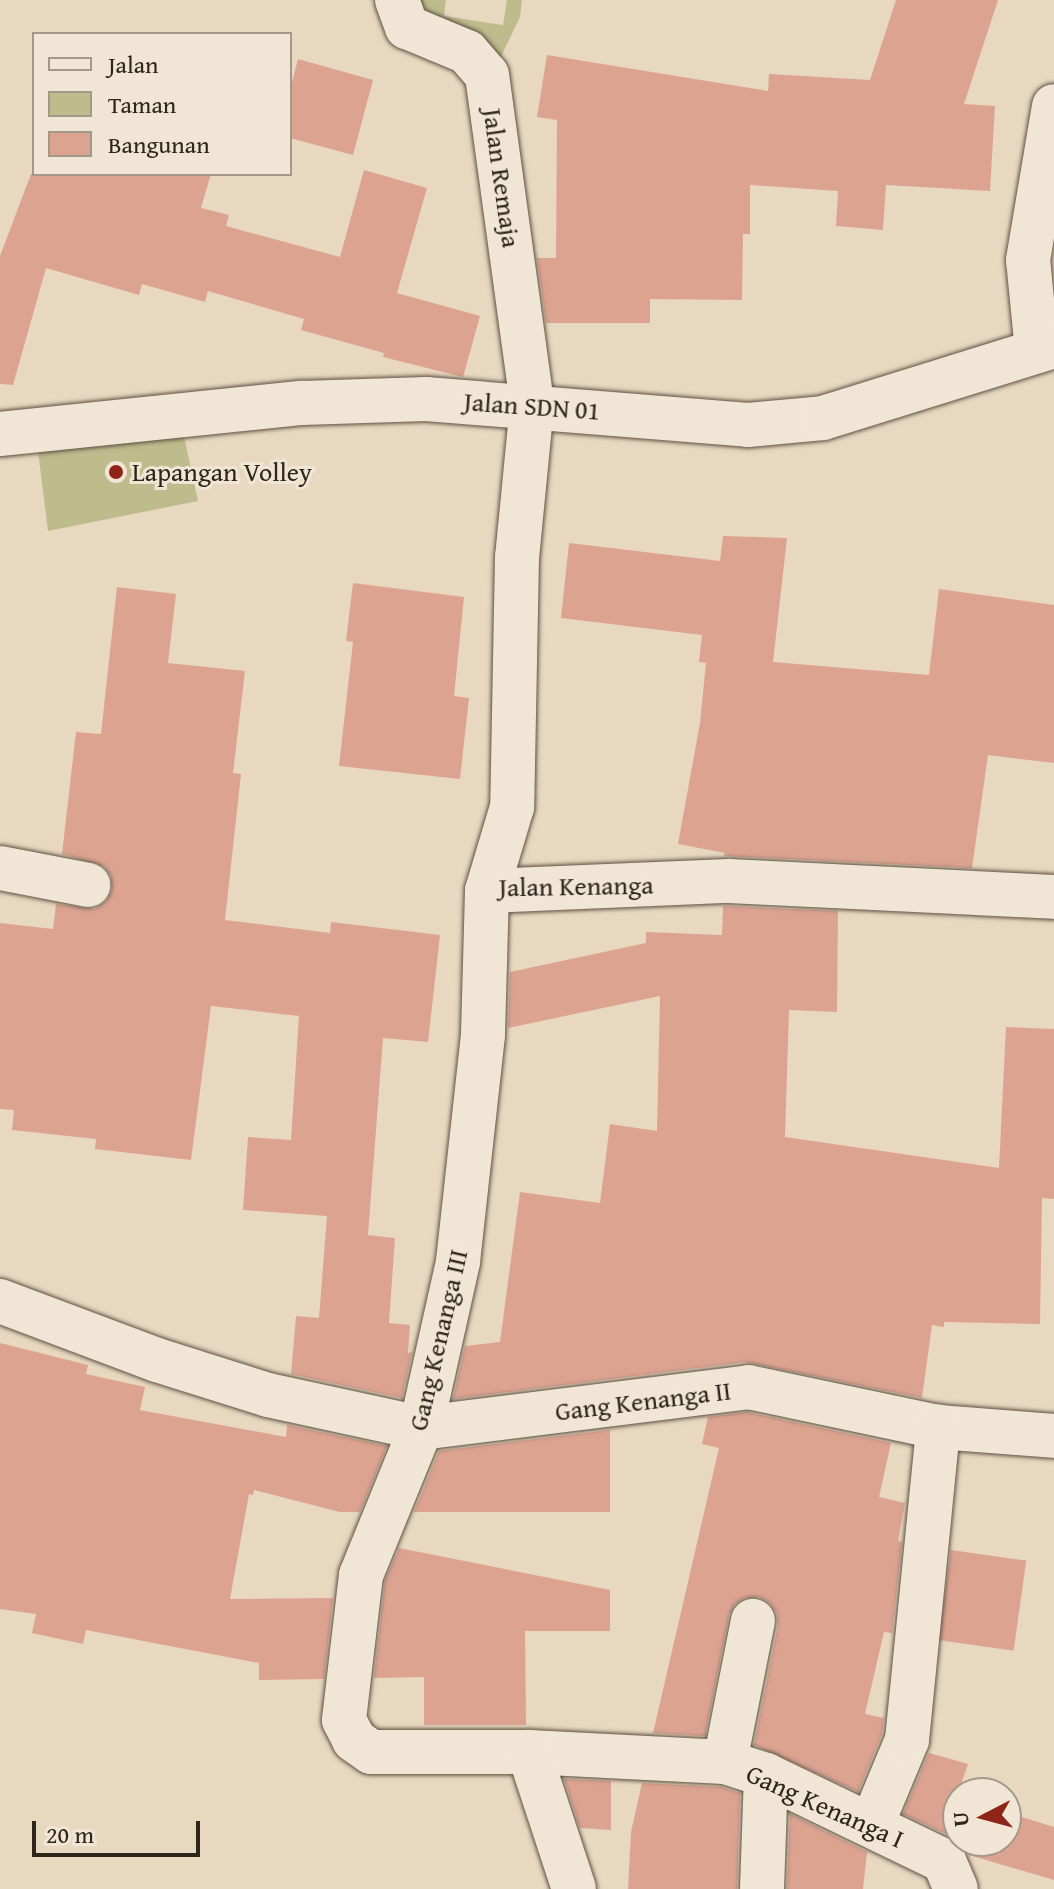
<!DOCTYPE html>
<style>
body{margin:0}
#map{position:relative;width:1054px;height:1889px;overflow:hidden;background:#e9d8c0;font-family:"Gentium Book Plus",serif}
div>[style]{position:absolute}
.green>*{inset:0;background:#bebc8d}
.building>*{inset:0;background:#dda391;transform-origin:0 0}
.roads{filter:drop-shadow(0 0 2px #5d5244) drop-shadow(0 0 2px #5d5244)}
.minor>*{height:44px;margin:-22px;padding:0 22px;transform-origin:22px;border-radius:22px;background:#f1e6d6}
.dots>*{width:22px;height:22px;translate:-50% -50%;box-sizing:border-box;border:4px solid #f1e6d6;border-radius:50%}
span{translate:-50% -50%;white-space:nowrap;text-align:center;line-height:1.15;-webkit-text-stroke:6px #f1e6d6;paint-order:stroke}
.street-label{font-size:26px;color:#2e261b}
.poi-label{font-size:26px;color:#2e261b}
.left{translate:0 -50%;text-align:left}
.legend{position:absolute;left:32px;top:32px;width:260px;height:144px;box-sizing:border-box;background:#f1e6d6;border:2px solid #a3998b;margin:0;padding:10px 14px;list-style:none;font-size:24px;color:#2e261b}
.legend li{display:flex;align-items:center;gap:16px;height:40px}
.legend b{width:40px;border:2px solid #a3998b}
.north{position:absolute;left:942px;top:1777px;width:80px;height:80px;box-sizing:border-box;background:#f1e6d6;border:2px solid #a3998b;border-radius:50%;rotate:264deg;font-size:22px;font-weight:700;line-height:32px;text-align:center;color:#2e261b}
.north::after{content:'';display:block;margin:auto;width:28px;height:36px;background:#8f2418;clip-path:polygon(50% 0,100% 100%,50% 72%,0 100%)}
.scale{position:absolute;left:32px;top:1821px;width:168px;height:36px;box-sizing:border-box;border:4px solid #2e261b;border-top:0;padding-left:10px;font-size:24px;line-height:28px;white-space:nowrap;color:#2e261b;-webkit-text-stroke:6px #f1e6d6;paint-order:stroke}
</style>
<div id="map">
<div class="green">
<div style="clip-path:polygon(418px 0,446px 0,444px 16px,503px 25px,507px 0,522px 0,520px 17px,496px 67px,414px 17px)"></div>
<div style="clip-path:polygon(184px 436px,198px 501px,48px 531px,37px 443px)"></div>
</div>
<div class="building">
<div style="clip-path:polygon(896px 0,998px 0,964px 104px,995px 106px,990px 191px,886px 185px,883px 230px,836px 226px,838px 191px,750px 185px,750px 234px,743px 234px,742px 300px,650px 299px,650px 323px,546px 323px,537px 258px,556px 258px,557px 120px,537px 117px,547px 55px,768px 91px,769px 74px,870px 80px)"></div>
<div style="clip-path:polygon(298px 59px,373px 80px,353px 155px,290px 138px,290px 90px)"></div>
<div style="clip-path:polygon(364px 170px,427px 188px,397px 293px,480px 316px,463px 377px,383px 357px,384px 353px,301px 330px,304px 319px,208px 291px,205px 302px,142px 284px,139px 295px,46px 268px,13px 385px,0 384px,0 256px,31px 174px,211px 174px,201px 208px,229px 215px,226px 226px,340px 257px)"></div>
<div style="clip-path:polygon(723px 536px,787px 538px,773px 662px,929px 675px,939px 589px,1054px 605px,1054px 763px,988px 755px,972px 868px,724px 856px,725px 853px,678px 844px,700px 723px,706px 663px,699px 662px,702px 635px,561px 618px,569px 543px,720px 561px)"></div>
<div style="clip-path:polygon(353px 583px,464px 597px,454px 696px,469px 698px,460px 779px,339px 766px,353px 642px,346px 641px)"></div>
<div style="clip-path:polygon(117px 587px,176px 594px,168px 663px,245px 671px,233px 773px,241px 774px,225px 920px,330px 933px,331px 922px,440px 935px,428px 1042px,383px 1038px,368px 1235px,395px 1238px,389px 1323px,410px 1325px,408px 1353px,412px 1352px,402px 1398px,291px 1374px,296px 1316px,319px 1318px,327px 1216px,243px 1210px,248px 1137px,291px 1140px,299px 1016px,211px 1006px,191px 1160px,95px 1149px,96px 1139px,12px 1130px,14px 1110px,0 1109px,0 923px,53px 929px,56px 904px,95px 909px,106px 902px,112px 890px,111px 876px,104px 866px,62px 854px,76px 732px,101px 734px)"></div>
<div style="clip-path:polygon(723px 906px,838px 911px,837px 1012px,789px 1010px,785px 1137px,999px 1168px,1006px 1027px,1054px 1029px,1054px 1199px,1042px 1198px,1040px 1324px,944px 1322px,944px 1327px,932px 1325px,922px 1398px,745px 1362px,453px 1399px,465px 1346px,500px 1342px,520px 1192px,600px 1203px,610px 1124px,657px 1131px,660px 996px,508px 1028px,510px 972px,646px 943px,646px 932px,722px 935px)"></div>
<div style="clip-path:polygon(0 1343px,88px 1365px,86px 1374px,145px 1387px,140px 1410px,286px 1437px,287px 1425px,387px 1446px,360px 1512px,340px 1512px,254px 1490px,253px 1495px,249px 1494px,230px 1599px,333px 1598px,324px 1679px,259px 1680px,259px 1663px,86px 1630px,83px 1644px,32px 1633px,36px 1614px,0 1609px)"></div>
<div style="clip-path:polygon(747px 1412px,891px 1443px,879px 1497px,905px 1503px,898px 1541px,902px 1542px,892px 1633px,884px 1632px,865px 1714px,884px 1718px,882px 1734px,858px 1792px,754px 1745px,778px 1625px,777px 1614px,770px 1603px,759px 1597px,744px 1598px,735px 1604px,729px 1615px,705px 1736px,653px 1733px,719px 1448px,702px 1444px,708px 1417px)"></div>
<div style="clip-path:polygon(610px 1430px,610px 1512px,414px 1512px,439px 1451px)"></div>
<div style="clip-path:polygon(399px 1548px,610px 1590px,610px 1631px,525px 1631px,526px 1725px,424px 1725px,424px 1677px,374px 1678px,385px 1581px)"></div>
<div style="left:951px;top:1550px;width:76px;height:91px;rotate:8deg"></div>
<div style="clip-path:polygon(929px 1753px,968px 1764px,958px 1793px,958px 1841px,1006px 1841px,1006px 1812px,1054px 1827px,1054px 1880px,969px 1855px,955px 1838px,903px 1814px)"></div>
<div style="clip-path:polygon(564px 1779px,611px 1781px,611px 1830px,580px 1828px)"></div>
<div style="clip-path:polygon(642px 1783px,721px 1787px,740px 1793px,737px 1889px,628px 1889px,631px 1832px)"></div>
<div style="clip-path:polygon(790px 1814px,867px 1852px,863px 1889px,787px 1889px)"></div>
</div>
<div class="roads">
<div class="minor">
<div style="left:397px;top:0;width:29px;rotate:70deg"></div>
<div style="left:407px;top:27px;width:65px;rotate:22.6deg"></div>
<div style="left:467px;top:52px;width:30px;rotate:49deg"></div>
<div style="left:487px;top:75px;width:333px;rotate:82.2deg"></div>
<div style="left:532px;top:405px;width:153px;rotate:95.6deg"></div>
<div style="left:517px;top:557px;width:250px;rotate:91.1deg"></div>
<div style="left:512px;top:807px;width:88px;rotate:106.6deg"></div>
<div style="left:487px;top:891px;width:242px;rotate:-2.4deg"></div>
<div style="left:729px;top:881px;width:325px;rotate:2.8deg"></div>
<div style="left:1037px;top:351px;width:91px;rotate:-95.6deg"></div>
<div style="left:1028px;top:260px;width:156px;rotate:-80.4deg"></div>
<div style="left:0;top:434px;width:304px;rotate:-5.9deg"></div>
<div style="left:302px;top:403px;width:124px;rotate:-1.8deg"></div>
<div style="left:426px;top:399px;width:323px;rotate:4.6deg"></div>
<div style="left:748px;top:425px;width:75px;rotate:-5.3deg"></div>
<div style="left:823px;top:418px;width:242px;rotate:-17.3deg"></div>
<div style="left:0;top:868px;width:90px;rotate:10.9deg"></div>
<div style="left:487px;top:891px;width:144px;rotate:91.6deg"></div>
<div style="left:483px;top:1035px;width:228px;rotate:96.3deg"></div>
<div style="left:458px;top:1262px;width:170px;rotate:102.6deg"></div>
<div style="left:421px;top:1428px;width:159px;rotate:112.2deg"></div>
<div style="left:361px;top:1575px;width:146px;rotate:96.7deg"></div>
<div style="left:344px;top:1720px;width:22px;rotate:63deg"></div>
<div style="left:354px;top:1740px;width:21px;rotate:35deg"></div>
<div style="left:371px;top:1752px;width:158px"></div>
<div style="left:529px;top:1752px;width:196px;rotate:2.9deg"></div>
<div style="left:725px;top:1762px;width:43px;rotate:17.6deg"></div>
<div style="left:766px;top:1775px;width:198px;rotate:25.8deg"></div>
<div style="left:944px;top:1861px;width:30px;rotate:67deg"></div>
<div style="left:0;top:1301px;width:168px;rotate:20.6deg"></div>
<div style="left:157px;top:1360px;width:116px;rotate:17.5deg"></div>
<div style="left:268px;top:1395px;width:157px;rotate:12.2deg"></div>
<div style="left:421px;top:1428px;width:330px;rotate:-7.1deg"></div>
<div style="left:748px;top:1387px;width:194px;rotate:11.9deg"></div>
<div style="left:938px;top:1427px;width:116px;rotate:4.4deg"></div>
<div style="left:529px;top:1752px;width:144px;rotate:71.8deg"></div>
<div style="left:725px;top:1762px;width:144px;rotate:-78.8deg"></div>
<div style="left:872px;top:1824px;width:91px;rotate:-67.4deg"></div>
<div style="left:907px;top:1740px;width:315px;rotate:-84.3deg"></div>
<div style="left:762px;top:1889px;width:114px;rotate:-88deg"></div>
</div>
</div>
<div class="dots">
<div style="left:116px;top:472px;background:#8f2418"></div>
</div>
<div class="street-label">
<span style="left:502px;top:178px;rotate:82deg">Jalan Remaja</span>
<span style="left:532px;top:406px;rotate:4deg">Jalan SDN 01</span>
<span style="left:576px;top:886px;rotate:-1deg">Jalan Kenanga</span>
<span style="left:438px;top:1340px;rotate:-77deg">Gang Kenanga III</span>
<span style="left:643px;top:1401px;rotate:-7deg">Gang Kenanga II</span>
<span style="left:825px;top:1806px;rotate:24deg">Gang Kenanga I</span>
</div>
<div class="poi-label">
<span class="left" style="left:132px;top:472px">Lapangan Volley</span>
</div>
<ul class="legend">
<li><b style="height:10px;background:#f1e6d6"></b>Jalan</li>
<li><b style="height:22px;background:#bebc8d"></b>Taman</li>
<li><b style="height:22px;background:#dda391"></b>Bangunan</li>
</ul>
<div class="north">U</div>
<div class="scale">20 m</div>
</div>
